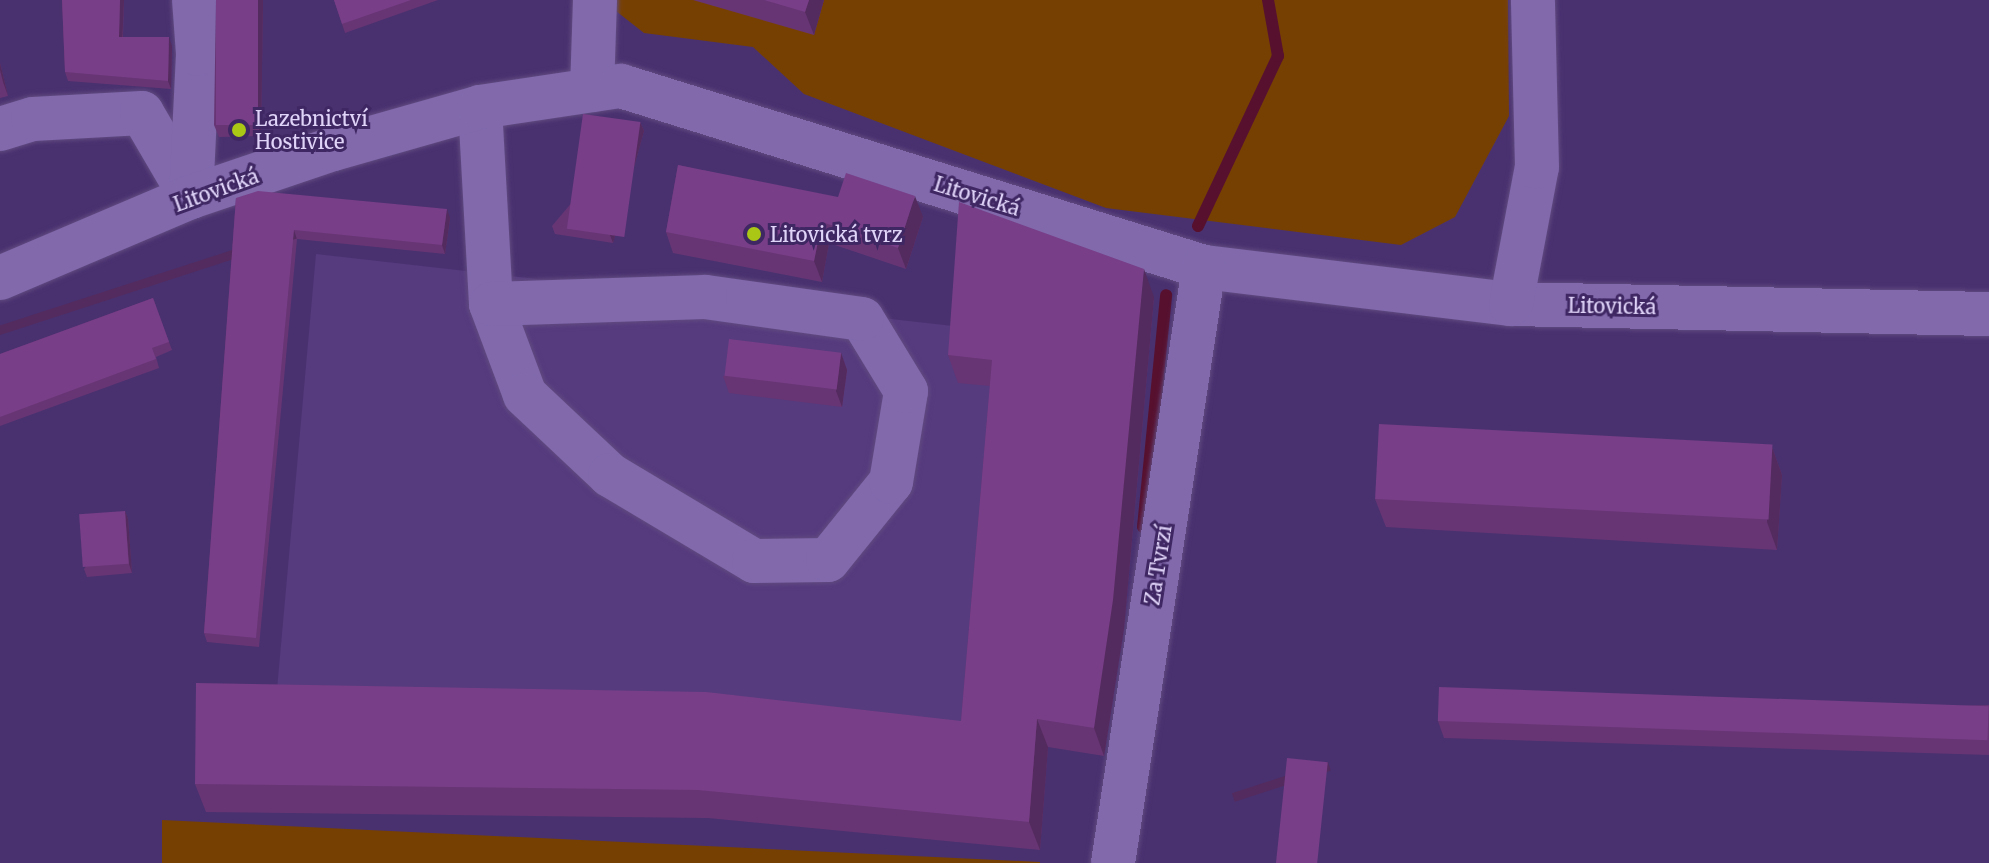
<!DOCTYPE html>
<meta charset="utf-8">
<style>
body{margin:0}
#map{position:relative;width:1989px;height:863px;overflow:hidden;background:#49316f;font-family:Merriweather,serif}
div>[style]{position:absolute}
.built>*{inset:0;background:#563b7e}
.green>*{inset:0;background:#774003}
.stream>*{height:12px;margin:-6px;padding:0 6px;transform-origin:6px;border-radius:6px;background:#57112f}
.roads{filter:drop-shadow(0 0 2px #614b80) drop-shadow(0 0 2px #614b80)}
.minor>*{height:44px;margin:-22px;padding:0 22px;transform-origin:22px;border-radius:22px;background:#8169ac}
.wall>*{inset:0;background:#673574}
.shaded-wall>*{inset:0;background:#542b5e;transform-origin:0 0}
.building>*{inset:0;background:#783e87;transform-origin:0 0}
.dots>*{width:22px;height:22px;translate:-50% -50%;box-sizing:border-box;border:4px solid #3f2763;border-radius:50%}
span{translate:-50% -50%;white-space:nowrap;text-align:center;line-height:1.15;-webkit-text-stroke:6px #3f2763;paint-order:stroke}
.poi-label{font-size:20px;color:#e0d4f9}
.left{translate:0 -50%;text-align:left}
.street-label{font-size:20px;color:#e0d4f9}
</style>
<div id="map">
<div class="built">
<div style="clip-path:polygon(316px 254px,962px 327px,1002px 388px,971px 749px,275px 712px)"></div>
</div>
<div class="green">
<div style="clip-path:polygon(616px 0,1508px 0,1509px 116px,1455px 217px,1401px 245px,1106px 208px,804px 94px,753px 47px,644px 33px,616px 11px)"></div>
<div style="clip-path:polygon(162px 820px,1040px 862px,1040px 863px,162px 863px)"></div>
</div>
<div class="stream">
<div style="left:1198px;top:226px;width:188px;rotate:-64.8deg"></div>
<div style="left:1278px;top:56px;width:57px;rotate:-100.1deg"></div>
<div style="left:1143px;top:527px;width:233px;rotate:-84.3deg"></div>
</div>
<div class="roads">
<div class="minor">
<div style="left:592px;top:90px;width:90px;rotate:-88.1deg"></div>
<div style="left:480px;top:107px;width:197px;rotate:86.8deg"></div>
<div style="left:491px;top:304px;width:97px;rotate:69.5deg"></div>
<div style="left:525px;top:395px;width:117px;rotate:43.3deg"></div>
<div style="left:610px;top:475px;width:168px;rotate:30.8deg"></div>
<div style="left:754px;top:561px;width:74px;rotate:-0.8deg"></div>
<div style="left:828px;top:560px;width:100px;rotate:-51.1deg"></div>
<div style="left:891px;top:482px;width:92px;rotate:-80.6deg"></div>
<div style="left:906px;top:391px;width:84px;rotate:-121.4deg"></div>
<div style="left:862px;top:319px;width:159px;rotate:-172deg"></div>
<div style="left:705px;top:297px;width:214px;rotate:178.1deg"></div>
<div style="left:0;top:129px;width:34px;rotate:-17deg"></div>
<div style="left:33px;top:119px;width:109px;rotate:-3.2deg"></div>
<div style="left:142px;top:113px;width:97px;rotate:59.7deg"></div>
<div style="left:191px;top:197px;width:143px;rotate:-87.2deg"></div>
<div style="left:198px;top:54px;width:54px;rotate:-94.2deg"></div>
<div style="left:0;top:278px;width:207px;rotate:-23deg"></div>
<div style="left:191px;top:197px;width:150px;rotate:-18.7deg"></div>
<div style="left:333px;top:149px;width:153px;rotate:-15.9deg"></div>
<div style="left:480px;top:107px;width:143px;rotate:-8.5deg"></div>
<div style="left:621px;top:86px;width:610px;rotate:17.25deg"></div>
<div style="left:1204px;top:267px;width:309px;rotate:6.9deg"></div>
<div style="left:1511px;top:304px;width:478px;rotate:1.2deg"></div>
<div style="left:1511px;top:304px;width:139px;rotate:-79.3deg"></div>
<div style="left:1537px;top:167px;width:167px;rotate:-91.4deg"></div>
<div style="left:1113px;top:863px;width:603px;rotate:-81.32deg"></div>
</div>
</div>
<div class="wall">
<div style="clip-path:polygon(62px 0,124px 0,123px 37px,172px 46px,171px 89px,68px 81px,65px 72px)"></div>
<div style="clip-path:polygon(216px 0,263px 0,261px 136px,219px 137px,214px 125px)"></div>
<div style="clip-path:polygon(334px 0,438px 0,345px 33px)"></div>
<div style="clip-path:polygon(693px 0,824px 0,814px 35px)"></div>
<div style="clip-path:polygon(0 63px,8px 96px,0 98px)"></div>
<div style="clip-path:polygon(640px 122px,644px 131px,613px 243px,555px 234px,552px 226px)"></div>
<div style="clip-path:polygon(678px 165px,923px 217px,906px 269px,829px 243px,822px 282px,673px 253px,666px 232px)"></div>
<div style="clip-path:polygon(236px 198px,450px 218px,445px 254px,297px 239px,259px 647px,207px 642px,204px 633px)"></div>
<div style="clip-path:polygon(1154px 297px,1124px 628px,1104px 756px,1048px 747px,1040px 850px,708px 818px,206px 812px,195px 784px,961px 721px,990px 386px,958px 383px,948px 355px)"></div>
<div style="clip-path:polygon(153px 298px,172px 350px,156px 357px,159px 368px,0 426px,0 354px)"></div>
<div style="clip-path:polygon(841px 353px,847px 370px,842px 407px,729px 393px,723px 376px)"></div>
<div style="clip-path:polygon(1772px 447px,1782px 475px,1777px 550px,1386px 527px,1375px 499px)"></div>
<div style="clip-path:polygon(125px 511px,128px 519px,132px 573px,87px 577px,84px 569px)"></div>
<div style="clip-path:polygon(1989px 705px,1989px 755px,1444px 738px,1438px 721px)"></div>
</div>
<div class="shaded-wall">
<div style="clip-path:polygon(120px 0,124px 0,122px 46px,119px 37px)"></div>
<div style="clip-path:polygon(258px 0,263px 0,261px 136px,257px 123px)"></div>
<div style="clip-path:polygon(809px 0,824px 0,814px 35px,805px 12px)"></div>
<div style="clip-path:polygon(169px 37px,172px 46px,171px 89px,168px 81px)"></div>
<div style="clip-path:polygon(0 63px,8px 96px,3px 82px,0 70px)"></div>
<div style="clip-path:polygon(640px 122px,644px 131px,613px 243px,610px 235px)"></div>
<div style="clip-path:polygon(915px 196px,923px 217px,906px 269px,898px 248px)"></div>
<div style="clip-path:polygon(447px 209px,450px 218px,445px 254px,442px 245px)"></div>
<div style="clip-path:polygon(822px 222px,829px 243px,822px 282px,814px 261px)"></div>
<div style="left:294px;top:230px;width:9px;height:410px;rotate:72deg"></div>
<div style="clip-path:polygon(1144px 269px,1154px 297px,1124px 628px,1104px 756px,1094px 728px)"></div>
<div style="clip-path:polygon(841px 353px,847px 370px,842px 407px,836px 391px)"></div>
<div style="clip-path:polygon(1772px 447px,1782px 475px,1777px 550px,1767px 522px)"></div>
<div style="clip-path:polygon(125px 511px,128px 519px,132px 573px,129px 564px)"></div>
<div style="clip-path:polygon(1037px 719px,1048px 747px,1040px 850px,1029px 822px)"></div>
<div style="left:1328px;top:762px;width:9px;height:101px;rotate:72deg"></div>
</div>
<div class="building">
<div style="clip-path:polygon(62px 0,120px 0,119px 37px,169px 37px,168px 81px,65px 72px)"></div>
<div style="left:216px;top:0;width:42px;height:125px"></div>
<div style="clip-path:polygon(334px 0,411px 0,342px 24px)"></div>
<div style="clip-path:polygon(764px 0,809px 0,805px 12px)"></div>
<div style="left:583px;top:114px;width:58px;height:116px;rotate:8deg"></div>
<div style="clip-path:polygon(678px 165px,838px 197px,846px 173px,915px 196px,898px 248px,822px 222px,814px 261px,666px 232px)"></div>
<div style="clip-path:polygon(258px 191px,447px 209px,442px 245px,294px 230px,256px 638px,204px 633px,236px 198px)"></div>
<div style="clip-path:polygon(959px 202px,1144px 269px,1113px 600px,1094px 728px,1037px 719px,1029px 822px,698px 790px,195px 784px,196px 683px,706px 692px,961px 721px,992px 360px,948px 355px)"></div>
<div style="clip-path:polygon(153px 298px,169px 342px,152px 348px,156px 359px,0 417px,0 354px)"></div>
<div style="left:729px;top:339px;width:113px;height:37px;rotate:7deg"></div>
<div style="left:1379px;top:424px;width:394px;height:75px;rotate:3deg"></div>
<div style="left:125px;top:511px;width:53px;height:46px;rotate:86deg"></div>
<div style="left:1439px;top:687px;width:550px;height:34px;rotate:2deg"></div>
<div style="left:1287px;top:758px;width:41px;height:106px;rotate:6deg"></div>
</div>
<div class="dots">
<div style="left:239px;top:130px;background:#abc716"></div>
<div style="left:754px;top:234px;background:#abc716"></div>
</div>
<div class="poi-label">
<span class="left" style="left:255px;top:130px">Lazebnictví<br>Hostivice</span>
<span class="left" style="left:770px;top:234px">Litovická tvrz</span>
</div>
<div class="street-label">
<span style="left:216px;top:190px;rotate:-20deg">Litovická</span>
<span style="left:977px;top:196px;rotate:17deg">Litovická</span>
<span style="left:1612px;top:306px;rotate:1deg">Litovická</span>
<span style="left:1158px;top:565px;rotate:-81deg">Za Tvrzí</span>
</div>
</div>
